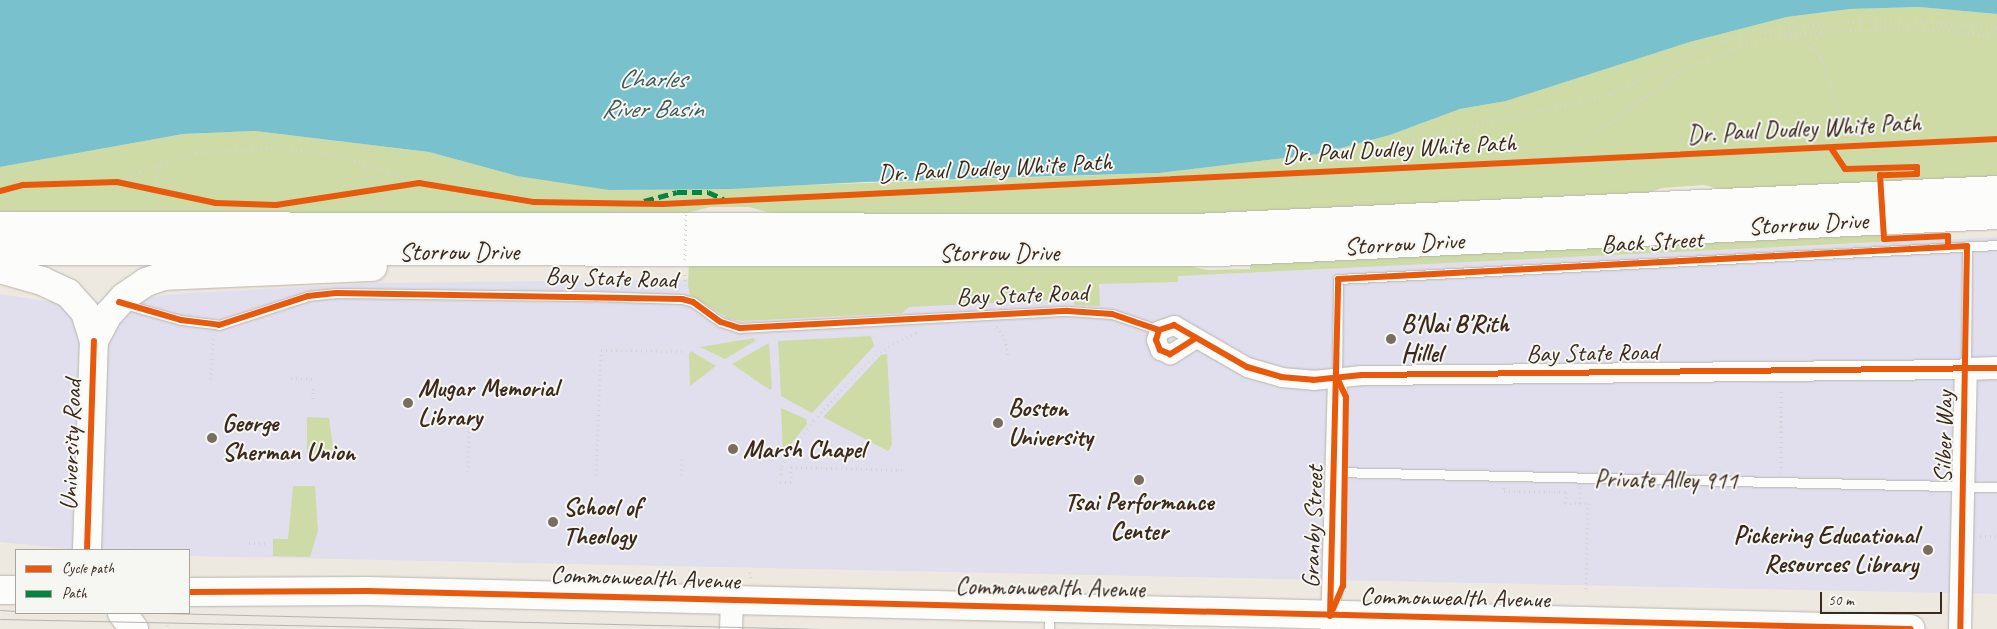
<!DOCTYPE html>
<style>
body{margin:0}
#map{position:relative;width:1997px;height:629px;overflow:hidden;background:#ede9e1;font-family:Caveat,sans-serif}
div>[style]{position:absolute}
.built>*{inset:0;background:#e1dfee}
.green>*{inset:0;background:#cedba6}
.water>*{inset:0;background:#79c2cd}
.path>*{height:3px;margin-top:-1.5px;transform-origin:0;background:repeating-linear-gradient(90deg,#d6d4d1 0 1px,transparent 0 5px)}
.roads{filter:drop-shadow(0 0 1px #b9b5ae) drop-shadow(0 0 1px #b9b5ae)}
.service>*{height:9px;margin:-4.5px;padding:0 4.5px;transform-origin:4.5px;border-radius:4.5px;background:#fcfcfa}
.minor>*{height:19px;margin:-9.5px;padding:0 9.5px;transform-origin:9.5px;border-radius:9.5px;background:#fcfcfa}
.tertiary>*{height:22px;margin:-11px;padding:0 11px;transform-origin:11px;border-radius:11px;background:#fcfcfa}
.primary>*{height:28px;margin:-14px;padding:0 14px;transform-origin:14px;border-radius:14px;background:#fcfcfa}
.trunk>*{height:28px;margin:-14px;padding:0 14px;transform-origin:14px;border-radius:14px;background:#fcfcfa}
.motorway>*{height:28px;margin:-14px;padding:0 14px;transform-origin:14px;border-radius:14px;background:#fcfcfa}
.tram>*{height:1px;margin:-0.5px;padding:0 0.5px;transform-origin:0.5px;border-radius:0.5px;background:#b7b4b1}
.path-bridge>*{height:3px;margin-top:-1.5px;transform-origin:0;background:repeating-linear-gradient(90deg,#d6d4d1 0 1px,transparent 0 5px)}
.quiet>*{height:5px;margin-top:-2.5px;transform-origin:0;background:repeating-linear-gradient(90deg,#00873e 0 10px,transparent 0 15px)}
.cycleway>*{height:6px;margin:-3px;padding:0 3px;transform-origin:3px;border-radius:3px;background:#e8590c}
.dots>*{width:14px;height:14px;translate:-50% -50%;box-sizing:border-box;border:2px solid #f6f6f2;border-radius:50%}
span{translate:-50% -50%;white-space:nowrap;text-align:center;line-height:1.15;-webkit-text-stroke:4px #f6f6f2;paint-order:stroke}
.street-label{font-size:25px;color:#3b2a1e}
.poi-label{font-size:25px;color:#3b2a1e;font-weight:700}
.left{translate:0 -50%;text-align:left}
.right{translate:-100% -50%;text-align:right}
.water-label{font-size:26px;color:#3f5a58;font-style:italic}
.legend{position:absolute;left:15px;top:549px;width:175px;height:65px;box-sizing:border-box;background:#f6f6f2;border:1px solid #aba49d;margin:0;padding:6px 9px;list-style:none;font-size:15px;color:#3b2a1e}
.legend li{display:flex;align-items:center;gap:10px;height:25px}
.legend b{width:25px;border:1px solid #aba49d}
.scale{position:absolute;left:1820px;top:592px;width:122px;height:22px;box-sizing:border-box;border:2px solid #3b2a1e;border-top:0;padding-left:6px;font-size:15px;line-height:18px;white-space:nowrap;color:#3b2a1e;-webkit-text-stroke:4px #f6f6f2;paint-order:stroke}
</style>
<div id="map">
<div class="built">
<div style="clip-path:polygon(1997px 237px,1997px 594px,189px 556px,189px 550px,79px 550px,0 542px,0 294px,59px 303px,119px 302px,171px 294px,379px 283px,1200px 274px)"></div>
</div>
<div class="green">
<div style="clip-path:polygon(1919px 7px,1997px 14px,1997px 181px,1742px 194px,1704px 185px,1662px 188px,1633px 198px,1179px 215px,782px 216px,749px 207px,710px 207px,683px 214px,0 214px,0 167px,183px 134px,255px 131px,429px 152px,517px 176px,690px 189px,1159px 173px,1319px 154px,1390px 135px,1460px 109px,1506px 101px,1690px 42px,1787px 17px,1850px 9px)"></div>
<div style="clip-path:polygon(1880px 229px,1881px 242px,1178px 276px,1178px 282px,1099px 284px,1100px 306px,1075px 305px,1072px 299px,909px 307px,902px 313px,741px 321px,730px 319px,690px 295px,688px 285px,689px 261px,1185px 265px,1207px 270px,1250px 269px,1250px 260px)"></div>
<div style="clip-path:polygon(871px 336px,874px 346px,812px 413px,781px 396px,778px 341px)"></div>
<div style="clip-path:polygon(754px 338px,755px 341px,725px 359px,700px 347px)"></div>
<div style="clip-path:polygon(769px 343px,772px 388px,770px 390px,732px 364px)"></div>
<div style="clip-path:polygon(691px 351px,716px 366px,690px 386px,689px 354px)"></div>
<div style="clip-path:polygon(887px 354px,892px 445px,888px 451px,823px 417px,881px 355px)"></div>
<div style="clip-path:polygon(781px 408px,806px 419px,807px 424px,783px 454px)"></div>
<div style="clip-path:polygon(307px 417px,329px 418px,334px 455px,307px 454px)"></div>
<div style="clip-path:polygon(293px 486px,315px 486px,318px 531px,310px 557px,273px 556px,273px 539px,288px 539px)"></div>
</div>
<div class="water">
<div style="clip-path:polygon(0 0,1997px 0,1997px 14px,1919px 7px,1850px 9px,1787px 17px,1690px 42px,1506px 101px,1460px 109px,1390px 135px,1319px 154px,1159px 173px,864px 182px,730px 189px,609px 190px,517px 176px,429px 152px,255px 131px,183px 134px,0 167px)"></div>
</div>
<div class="path">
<div style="left:1786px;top:35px;width:30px;rotate:27deg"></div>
<div style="left:1813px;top:49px;width:11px;rotate:45deg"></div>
<div style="left:1821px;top:57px;width:65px;rotate:71deg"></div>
<div style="left:1842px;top:118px;width:40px;rotate:44deg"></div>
<div style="left:1813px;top:49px;width:12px;rotate:-70deg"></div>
<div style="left:1817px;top:38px;width:10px;rotate:-45deg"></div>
<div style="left:1556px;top:161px;width:153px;rotate:-35.7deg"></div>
<div style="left:1680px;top:72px;width:67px;rotate:-23.9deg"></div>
<div style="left:1741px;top:45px;width:45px;rotate:-14deg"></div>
<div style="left:1785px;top:34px;width:108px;rotate:-3.2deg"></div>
<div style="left:1893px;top:28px;width:55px;rotate:2.1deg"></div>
<div style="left:1948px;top:30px;width:49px;rotate:8.1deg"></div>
<div style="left:1346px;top:170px;width:33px;rotate:-29deg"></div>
<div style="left:1375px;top:154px;width:41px;rotate:-19.7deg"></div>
<div style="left:1414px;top:140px;width:201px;rotate:-13.2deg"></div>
<div style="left:1610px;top:94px;width:89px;rotate:-26.9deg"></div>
<div style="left:1689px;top:54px;width:49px;rotate:-20.3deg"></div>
<div style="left:1735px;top:37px;width:59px;rotate:-9.8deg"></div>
<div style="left:1793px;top:27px;width:67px;rotate:-5.1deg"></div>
<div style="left:1860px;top:21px;width:61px"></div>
<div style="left:1921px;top:21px;width:76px;rotate:5.3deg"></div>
<div style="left:117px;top:182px;width:48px;rotate:-23.4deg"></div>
<div style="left:161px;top:163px;width:36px;rotate:-16deg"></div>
<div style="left:196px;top:153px;width:80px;rotate:-4.3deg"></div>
<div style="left:276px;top:147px;width:65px;rotate:8deg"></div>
<div style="left:340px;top:156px;width:83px;rotate:18.9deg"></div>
<div style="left:157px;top:191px;width:14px;rotate:-94deg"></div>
<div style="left:156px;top:177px;width:15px;rotate:-70deg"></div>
<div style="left:361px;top:192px;width:14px;rotate:-69deg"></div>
<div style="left:366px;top:179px;width:15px;rotate:-94deg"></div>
<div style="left:651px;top:198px;width:35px;rotate:-2deg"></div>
<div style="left:686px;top:197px;width:10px;rotate:90deg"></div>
<div style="left:685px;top:285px;width:12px;rotate:-90deg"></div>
<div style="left:996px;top:327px;width:15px;rotate:53deg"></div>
<div style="left:1005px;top:339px;width:17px;rotate:80deg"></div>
<div style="left:291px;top:378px;width:23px;rotate:2deg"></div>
<div style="left:211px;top:379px;width:43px;rotate:-87.3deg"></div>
<div style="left:313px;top:399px;width:11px;rotate:-90deg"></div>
<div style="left:468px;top:472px;width:53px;rotate:-88.9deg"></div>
<div style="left:1781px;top:472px;width:84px;rotate:-90deg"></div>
<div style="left:596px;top:475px;width:125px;rotate:-87.7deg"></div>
<div style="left:601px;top:350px;width:82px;rotate:0.7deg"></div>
<div style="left:681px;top:475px;width:18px;rotate:-87deg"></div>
<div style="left:781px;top:475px;width:9px;rotate:-90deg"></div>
<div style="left:781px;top:466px;width:57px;rotate:-54.3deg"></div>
<div style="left:814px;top:420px;width:75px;rotate:-47.2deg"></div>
<div style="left:865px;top:365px;width:35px;rotate:-37deg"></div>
<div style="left:893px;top:344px;width:28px;rotate:-26deg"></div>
<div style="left:780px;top:482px;width:11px"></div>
<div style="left:791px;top:482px;width:15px;rotate:-90deg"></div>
<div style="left:791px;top:467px;width:114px;rotate:1.5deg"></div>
<div style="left:1504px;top:487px;width:4px;rotate:90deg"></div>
<div style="left:1504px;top:491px;width:62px;rotate:0.9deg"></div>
<div style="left:1566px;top:492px;width:11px;rotate:95deg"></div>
<div style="left:1565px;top:503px;width:23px"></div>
<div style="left:1588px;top:503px;width:89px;rotate:91.3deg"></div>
<div style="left:1580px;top:503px;width:15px;rotate:-90deg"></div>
<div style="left:1980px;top:536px;width:17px"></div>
<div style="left:249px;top:543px;width:17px"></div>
<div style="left:134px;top:546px;width:4px;rotate:-90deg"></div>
<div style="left:750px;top:572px;width:7px;rotate:82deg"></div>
<div style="left:167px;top:625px;width:4px;rotate:63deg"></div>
</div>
<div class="roads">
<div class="service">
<div style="left:124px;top:304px;width:59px;rotate:15.7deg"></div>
<div style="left:181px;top:320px;width:38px;rotate:7deg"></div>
<div style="left:219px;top:325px;width:94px;rotate:-18deg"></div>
<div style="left:308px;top:296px;width:28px;rotate:-6deg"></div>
<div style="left:336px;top:293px;width:257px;rotate:0.7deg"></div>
<div style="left:593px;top:296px;width:89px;rotate:1.9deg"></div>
<div style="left:682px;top:299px;width:11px;rotate:15deg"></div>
<div style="left:693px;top:302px;width:34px;rotate:36deg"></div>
<div style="left:721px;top:322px;width:20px;rotate:18deg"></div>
<div style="left:740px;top:328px;width:328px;rotate:-3deg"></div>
<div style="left:1068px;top:311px;width:44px;rotate:3.9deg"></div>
<div style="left:1112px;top:314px;width:50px;rotate:18.8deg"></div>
<div style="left:1966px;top:368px;width:122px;rotate:-89.5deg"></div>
<div style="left:1337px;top:378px;width:99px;rotate:-89.4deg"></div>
<div style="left:1338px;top:279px;width:660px;rotate:-2.95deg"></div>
<div style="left:1334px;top:472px;width:663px;rotate:1.3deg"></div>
<div style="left:1049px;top:629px;width:17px;rotate:-90deg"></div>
</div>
<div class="minor">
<div style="left:1196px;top:338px;width:31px;rotate:148deg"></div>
<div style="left:1170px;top:354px;width:11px;rotate:-158deg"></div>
<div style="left:1160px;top:350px;width:11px;rotate:-112deg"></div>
<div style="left:1156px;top:340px;width:10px;rotate:-73deg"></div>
<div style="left:1159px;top:330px;width:16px;rotate:-18deg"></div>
<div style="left:1174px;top:325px;width:84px;rotate:29.9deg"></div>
<div style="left:1247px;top:367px;width:35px;rotate:16deg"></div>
<div style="left:1281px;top:377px;width:32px;rotate:5deg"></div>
<div style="left:1313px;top:380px;width:49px;rotate:-5.8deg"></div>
<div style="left:1362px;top:375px;width:604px;rotate:-0.57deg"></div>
<div style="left:1330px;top:629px;width:251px;rotate:-88.4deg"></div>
</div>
<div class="tertiary">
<div style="left:731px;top:629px;width:29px;rotate:-88deg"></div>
<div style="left:1960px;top:629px;width:260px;rotate:-88.7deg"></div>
<div style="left:1966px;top:369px;width:31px;rotate:-2deg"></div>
</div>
<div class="primary">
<div style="left:189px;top:592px;width:179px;rotate:-0.3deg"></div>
<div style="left:368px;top:591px;width:1543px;rotate:1.41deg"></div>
</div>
<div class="trunk">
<div style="left:87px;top:550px;width:209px;rotate:-88.1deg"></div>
<div style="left:0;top:590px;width:16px"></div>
<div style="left:122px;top:613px;width:20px;rotate:53deg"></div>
</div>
<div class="motorway">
<div style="left:0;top:226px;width:1195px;rotate:0.1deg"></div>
<div style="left:1195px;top:228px;width:803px;rotate:-2.71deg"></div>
<div style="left:0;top:251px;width:1219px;rotate:0.05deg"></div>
<div style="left:1219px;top:252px;width:779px;rotate:-2.72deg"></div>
<div style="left:0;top:269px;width:44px;rotate:15.9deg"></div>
<div style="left:42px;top:281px;width:29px;rotate:25deg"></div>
<div style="left:68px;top:293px;width:25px;rotate:48deg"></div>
<div style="left:85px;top:312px;width:30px;rotate:73deg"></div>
<div style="left:94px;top:341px;width:30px;rotate:-62deg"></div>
<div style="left:108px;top:315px;width:24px;rotate:-48deg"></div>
<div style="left:124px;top:297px;width:27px;rotate:-34deg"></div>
<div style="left:146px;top:282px;width:18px;rotate:-19deg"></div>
<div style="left:163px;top:276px;width:210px;rotate:-2.5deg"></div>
</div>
</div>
<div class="tram">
<div style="left:0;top:610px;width:16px;rotate:4deg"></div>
<div style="left:164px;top:613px;width:659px;rotate:1.39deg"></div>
<div style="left:0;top:619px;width:477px;rotate:1.2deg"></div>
</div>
<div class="path-bridge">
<div style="left:685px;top:260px;width:52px;rotate:-88.9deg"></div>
</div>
<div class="quiet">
<div style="left:644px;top:201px;width:34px;rotate:-15deg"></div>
<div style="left:677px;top:192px;width:31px"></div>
<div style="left:708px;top:192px;width:17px;rotate:24deg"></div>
</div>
<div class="cycleway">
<div style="left:1831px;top:148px;width:25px;rotate:56deg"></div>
<div style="left:1845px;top:169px;width:72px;rotate:-1.6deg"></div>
<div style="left:1917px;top:167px;width:7px;rotate:90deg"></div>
<div style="left:1917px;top:174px;width:37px;rotate:178deg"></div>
<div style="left:1880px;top:175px;width:64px;rotate:86.4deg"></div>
<div style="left:1884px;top:239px;width:64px;rotate:-2.7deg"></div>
<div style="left:1948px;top:236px;width:11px;rotate:90deg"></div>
<div style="left:0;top:191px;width:24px;rotate:-15deg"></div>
<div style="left:23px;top:185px;width:94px;rotate:-1.8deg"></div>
<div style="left:117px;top:182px;width:101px;rotate:12deg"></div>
<div style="left:216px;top:203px;width:60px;rotate:1.9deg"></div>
<div style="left:276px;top:205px;width:145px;rotate:-8.7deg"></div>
<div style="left:419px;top:183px;width:117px;rotate:9.4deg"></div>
<div style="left:534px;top:202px;width:129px;rotate:0.9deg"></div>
<div style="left:663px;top:204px;width:1336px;rotate:-2.79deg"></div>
<div style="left:119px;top:302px;width:65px;rotate:16.2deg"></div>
<div style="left:181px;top:320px;width:38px;rotate:7deg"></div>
<div style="left:219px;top:325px;width:94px;rotate:-18deg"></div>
<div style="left:308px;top:296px;width:28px;rotate:-6deg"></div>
<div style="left:336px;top:293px;width:346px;rotate:1deg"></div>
<div style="left:682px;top:299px;width:11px;rotate:15deg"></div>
<div style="left:693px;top:302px;width:34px;rotate:36deg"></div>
<div style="left:721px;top:322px;width:20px;rotate:18deg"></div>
<div style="left:740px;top:328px;width:328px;rotate:-3deg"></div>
<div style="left:1068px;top:311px;width:44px;rotate:3.9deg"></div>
<div style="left:1112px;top:314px;width:50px;rotate:18.8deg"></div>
<div style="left:1196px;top:338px;width:31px;rotate:148deg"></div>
<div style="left:1170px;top:354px;width:11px;rotate:-158deg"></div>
<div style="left:1160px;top:350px;width:11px;rotate:-112deg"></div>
<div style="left:1156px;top:340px;width:10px;rotate:-73deg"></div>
<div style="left:1159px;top:330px;width:16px;rotate:-18deg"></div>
<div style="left:1174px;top:325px;width:84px;rotate:29.9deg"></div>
<div style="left:1247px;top:367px;width:35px;rotate:16deg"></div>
<div style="left:1281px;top:377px;width:32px;rotate:5deg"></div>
<div style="left:1313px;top:380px;width:49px;rotate:-5.8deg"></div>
<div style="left:1362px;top:375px;width:635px;rotate:-0.63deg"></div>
<div style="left:87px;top:550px;width:209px;rotate:-88.1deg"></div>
<div style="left:189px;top:592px;width:179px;rotate:-0.3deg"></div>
<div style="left:368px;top:591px;width:1543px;rotate:1.41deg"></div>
<div style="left:1333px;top:609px;width:25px;rotate:-67deg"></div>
<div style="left:1343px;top:586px;width:189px;rotate:-89.1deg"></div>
<div style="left:1346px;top:397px;width:19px;rotate:-115deg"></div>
<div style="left:1330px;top:616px;width:337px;rotate:-88.6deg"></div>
<div style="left:1338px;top:279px;width:630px;rotate:-3deg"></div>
<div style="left:1967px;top:246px;width:383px;rotate:91deg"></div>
</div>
<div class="dots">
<div style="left:1391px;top:339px;background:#796d62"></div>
<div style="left:408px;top:403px;background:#796d62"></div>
<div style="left:998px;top:423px;background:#796d62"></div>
<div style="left:212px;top:438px;background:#796d62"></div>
<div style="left:733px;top:449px;background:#796d62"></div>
<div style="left:1139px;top:480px;background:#796d62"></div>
<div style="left:553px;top:522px;background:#796d62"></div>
<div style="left:1928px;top:550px;background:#796d62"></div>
</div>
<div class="street-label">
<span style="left:1804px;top:129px;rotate:-3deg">Dr. Paul Dudley White Path</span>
<span style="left:1399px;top:149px;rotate:-3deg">Dr. Paul Dudley White Path</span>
<span style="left:995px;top:168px;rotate:-3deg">Dr. Paul Dudley White Path</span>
<span style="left:1808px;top:224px;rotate:-3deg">Storrow Drive</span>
<span style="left:1652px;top:242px;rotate:-3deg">Back Street</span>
<span style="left:1404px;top:244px;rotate:-3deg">Storrow Drive</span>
<span style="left:459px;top:252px">Storrow Drive</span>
<span style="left:999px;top:253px">Storrow Drive</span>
<span style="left:611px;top:278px;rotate:2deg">Bay State Road</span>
<span style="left:1022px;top:295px;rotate:-2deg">Bay State Road</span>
<span style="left:1592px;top:353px;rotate:-1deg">Bay State Road</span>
<span style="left:1944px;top:437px;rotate:-89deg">Silber Way</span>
<span style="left:71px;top:445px;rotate:-88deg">University Road</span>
<span style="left:1666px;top:480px;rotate:1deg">Private Alley 911</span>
<span style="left:1313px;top:527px;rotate:-88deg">Granby Street</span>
<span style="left:645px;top:578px;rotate:2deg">Commonwealth Avenue</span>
<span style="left:1050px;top:588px;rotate:1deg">Commonwealth Avenue</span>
<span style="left:1455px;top:598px;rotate:1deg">Commonwealth Avenue</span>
</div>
<div class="poi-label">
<span class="left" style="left:1401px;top:339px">B'Nai B'Rith<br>Hillel</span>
<span class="left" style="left:418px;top:403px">Mugar Memorial<br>Library</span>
<span class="left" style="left:1008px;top:423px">Boston<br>University</span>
<span class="left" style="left:222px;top:438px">George<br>Sherman Union</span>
<span class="left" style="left:743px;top:449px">Marsh Chapel</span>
<span style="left:1139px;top:517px">Tsai Performance<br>Center</span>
<span class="left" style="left:563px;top:522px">School of<br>Theology</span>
<span class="right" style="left:1918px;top:550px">Pickering Educational<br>Resources Library</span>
</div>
<div class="water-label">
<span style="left:652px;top:94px">Charles<br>River Basin</span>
</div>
<ul class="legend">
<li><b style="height:6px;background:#e8590c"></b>Cycle path</li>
<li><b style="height:6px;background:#00873e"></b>Path</li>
</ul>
<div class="scale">50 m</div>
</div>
